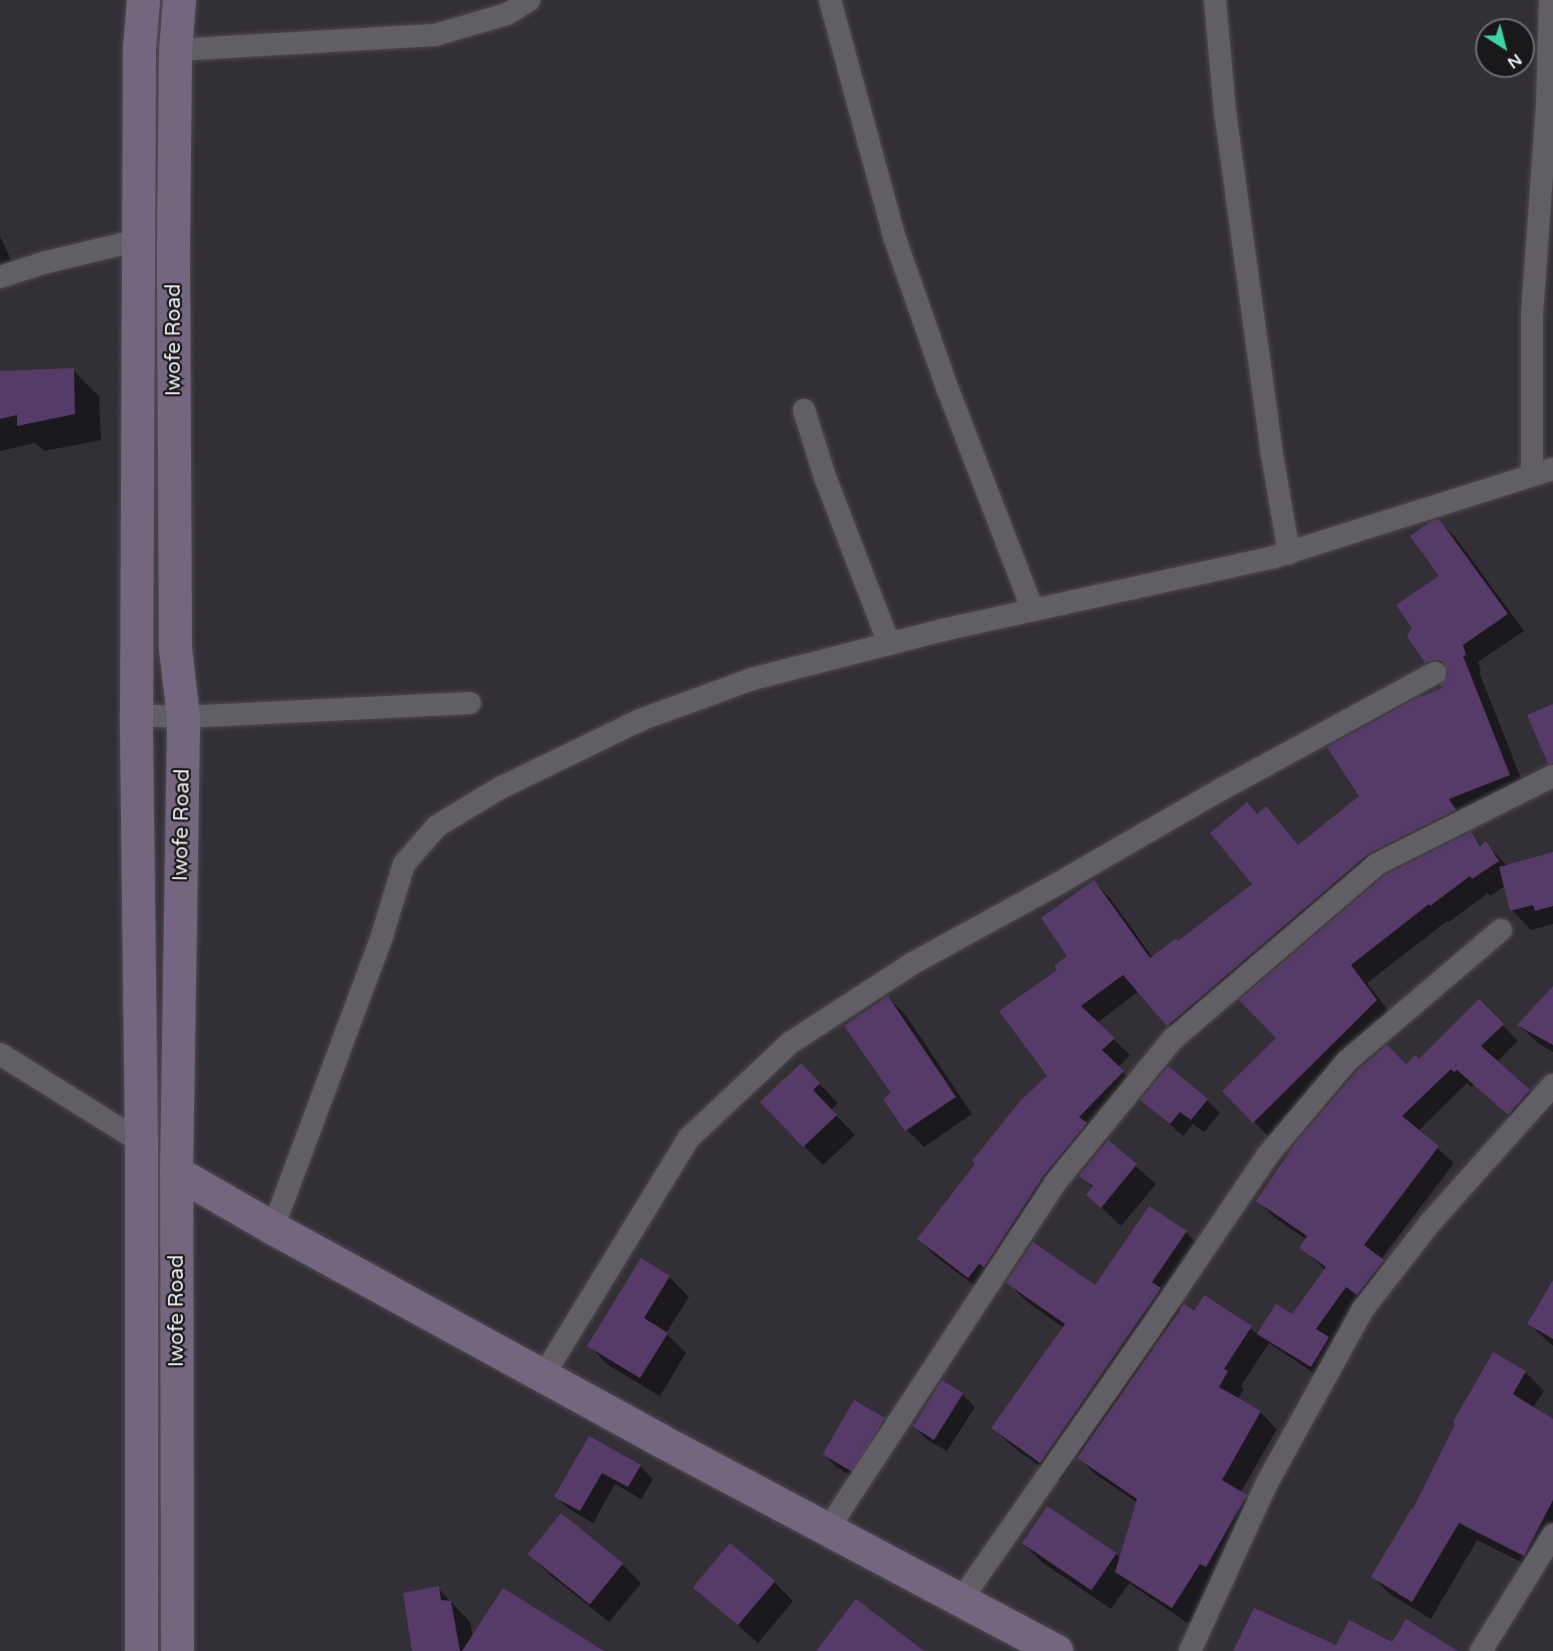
<!DOCTYPE html>
<style>
body{margin:0}
#map{position:relative;width:1553px;height:1651px;overflow:hidden;background:#332f37;font-family:"Varela Round",sans-serif}
div>[style]{position:absolute}
.shadow>*{inset:0;background:#0007}
.building>*{inset:0;background:#563a68;transform-origin:0 0}
.roads{filter:drop-shadow(0 0 2px #4e4a50) drop-shadow(0 0 2px #4e4a50)}
.street>*{height:22px;margin:-11px;padding:0 11px;transform-origin:11px;border-radius:11px;background:#625e66}
.secondary>*{height:33px;margin:-16.5px;padding:0 16.5px;transform-origin:16.5px;border-radius:16.5px;background:#756680}
span{translate:-50% -50%;white-space:nowrap;text-align:center;line-height:1.15;-webkit-text-stroke:4.5px #1a181b;paint-order:stroke}
.street-label{font-size:21px;color:#eeebf0}
.north{position:absolute;left:1475px;top:18px;width:60px;height:60px;box-sizing:border-box;background:#1a181b;border:2px solid #6f6c70;border-radius:50%;rotate:144deg;font-size:16px;font-weight:700;line-height:24px;text-align:center;color:#eeebf0}
.north::after{content:'';display:block;margin:auto;width:21px;height:27px;background:#3cd4a4;clip-path:polygon(50% 0,100% 100%,50% 72%,0 100%)}
</style>
<div id="map">
<div class="shadow">
<div style="clip-path:polygon(0 236px,17px 273px,0 277px)"></div>
<div style="clip-path:polygon(73px 370px,99px 396px,101px 440px,44px 451px,35px 443px,0 451px,0 380px)"></div>
<div style="clip-path:polygon(1438px 521px,1455px 537px,1524px 631px,1478px 662px,1481px 671px,1479px 672px,1526px 791px,1385px 869px,1184px 1041px,1139px 991px,1097px 1023px,1130px 1055px,1118px 1067px,1139px 1088px,985px 1293px,935px 1256px,919px 1239px,1049px 1076px,1059px 971px,1069px 956px,1094px 882px,1110px 898px,1153px 958px,1179px 943px,1254px 884px,1258px 815px,1266px 808px,1299px 846px,1361px 797px,1444px 688px,1449px 676px,1443px 678px,1426px 662px,1441px 577px)"></div>
<div style="clip-path:polygon(1470px 834px,1482px 846px,1486px 843px,1507px 866px,1553px 854px,1553px 924px,1531px 930px,1512px 910px,1505px 886px,1490px 896px,1488px 893px,1449px 922px,1447px 921px,1367px 983px,1394px 1018px,1271px 1139px,1224px 1091px,1278px 1038px)"></div>
<div style="clip-path:polygon(1553px 988px,1553px 1052px,1539px 1044px,1519px 1025px)"></div>
<div style="clip-path:polygon(888px 998px,905px 1014px,972px 1114px,924px 1147px,907px 1130px,885px 1099px,893px 1094px)"></div>
<div style="clip-path:polygon(1479px 1001px,1518px 1041px,1497px 1062px,1545px 1107px,1525px 1129px,1474px 1084px,1471px 1087px,1467px 1083px,1418px 1131px,1454px 1163px,1381px 1259px,1399px 1277px,1373px 1310px,1327px 1382px,1269px 1343px,1241px 1386px,1244px 1389px,1237px 1400px,1260px 1412px,1277px 1429px,1240px 1493px,1262px 1513px,1189px 1624px,1129px 1583px,1111px 1609px,1043px 1563px,1024px 1544px,1116px 1554px,1121px 1560px,1138px 1503px,1095px 1474px,1077px 1456px,1061px 1481px,1013px 1447px,993px 1428px,1064px 1328px,1027px 1302px,1008px 1282px,1096px 1287px,1186px 1232px,1205px 1252px,1172px 1301px,1181px 1310px,1194px 1313px,1205px 1297px,1259px 1335px,1293px 1316px,1326px 1270px,1301px 1248px,1307px 1240px,1274px 1217px,1258px 1201px,1406px 1065px,1419px 1061px)"></div>
<div style="clip-path:polygon(801px 1065px,838px 1103px,831px 1110px,855px 1135px,823px 1165px,804px 1146px)"></div>
<div style="clip-path:polygon(1142px 1100px,1207px 1100px,1220px 1113px,1204px 1132px,1193px 1124px,1183px 1136px)"></div>
<div style="clip-path:polygon(1108px 1142px,1156px 1184px,1121px 1226px,1088px 1195px,1093px 1188px,1081px 1175px)"></div>
<div style="clip-path:polygon(669px 1277px,689px 1297px,666px 1333px,686px 1353px,660px 1396px,608px 1365px,589px 1345px)"></div>
<div style="clip-path:polygon(1553px 1283px,1553px 1346px,1529px 1324px)"></div>
<div style="clip-path:polygon(1494px 1354px,1525px 1372px,1544px 1391px,1533px 1408px,1553px 1421px,1553px 1553px,1543px 1573px,1477px 1540px,1431px 1619px,1391px 1595px,1373px 1577px,1414px 1511px)"></div>
<div style="clip-path:polygon(943px 1382px,963px 1395px,975px 1407px,947px 1451px,926px 1439px,914px 1426px)"></div>
<div style="clip-path:polygon(884px 1419px,897px 1432px,863px 1482px,836px 1467px,824px 1454px)"></div>
<div style="clip-path:polygon(590px 1438px,640px 1466px,653px 1479px,641px 1499px,615px 1484px,593px 1523px,569px 1509px,556px 1497px)"></div>
<div style="clip-path:polygon(530px 1555px,622px 1564px,641px 1583px,609px 1622px,549px 1574px)"></div>
<div style="clip-path:polygon(774px 1582px,793px 1601px,758px 1643px,695px 1588px)"></div>
<div style="clip-path:polygon(438px 1588px,470px 1622px,473px 1637px,597px 1651px,414px 1651px)"></div>
</div>
<div class="building">
<div style="clip-path:polygon(74px 368px,75px 414px,17px 426px,17px 415px,0 419px,0 371px)"></div>
<div style="clip-path:polygon(1439px 519px,1508px 614px,1463px 645px,1466px 655px,1463px 656px,1510px 775px,1449px 799px,1456px 810px,1368px 854px,1167px 1026px,1123px 975px,1081px 1006px,1115px 1038px,1102px 1050px,1124px 1071px,1079px 1117px,1087px 1123px,1044px 1175px,984px 1267px,979px 1264px,968px 1278px,917px 1239px,975px 1164px,972px 1161px,1020px 1101px,1047px 1076px,999px 1011px,1057px 970px,1054px 966px,1067px 956px,1041px 918px,1094px 880px,1150px 958px,1176px 938px,1178px 941px,1252px 884px,1210px 833px,1247px 802px,1257px 814px,1266px 806px,1298px 845px,1359px 796px,1327px 747px,1415px 699px,1442px 688px,1440px 685px,1448px 674px,1442px 661px,1435px 660px,1425px 663px,1407px 636px,1412px 628px,1396px 605px,1439px 576px,1410px 536px,1430px 522px)"></div>
<div style="clip-path:polygon(1553px 704px,1553px 763px,1548px 764px,1527px 715px)"></div>
<div style="clip-path:polygon(1471px 832px,1480px 846px,1486px 841px,1499px 861px,1472px 879px,1470px 876px,1430px 906px,1429px 904px,1351px 965px,1377px 1000px,1253px 1123px,1222px 1091px,1276px 1038px,1239px 1000px,1385px 875px)"></div>
<div style="clip-path:polygon(1553px 852px,1553px 906px,1535px 911px,1533px 905px,1510px 911px,1499px 867px)"></div>
<div style="clip-path:polygon(1553px 986px,1553px 1045px,1517px 1025px)"></div>
<div style="clip-path:polygon(888px 996px,956px 1097px,905px 1131px,883px 1099px,891px 1093px,844px 1026px)"></div>
<div style="clip-path:polygon(1479px 999px,1504px 1024px,1481px 1046px,1530px 1090px,1508px 1115px,1457px 1070px,1454px 1072px,1451px 1069px,1402px 1116px,1439px 1146px,1364px 1245px,1384px 1260px,1357px 1295px,1346px 1287px,1316px 1329px,1329px 1337px,1311px 1367px,1257px 1334px,1276px 1304px,1292px 1314px,1326px 1267px,1299px 1248px,1307px 1236px,1256px 1201px,1297px 1141px,1357px 1071px,1387px 1045px,1406px 1064px,1415px 1055px,1419px 1059px)"></div>
<div style="clip-path:polygon(801px 1063px,820px 1083px,813px 1090px,837px 1115px,803px 1147px,760px 1102px)"></div>
<div style="clip-path:polygon(1168px 1066px,1208px 1099px,1191px 1120px,1180px 1112px,1170px 1124px,1140px 1100px)"></div>
<div style="clip-path:polygon(1108px 1140px,1137px 1164px,1101px 1208px,1086px 1195px,1093px 1186px,1079px 1176px)"></div>
<div style="clip-path:polygon(1149px 1206px,1187px 1231px,1152px 1282px,1161px 1288px,1040px 1463px,991px 1428px,1065px 1324px,1006px 1283px,1033px 1242px,1095px 1285px)"></div>
<div style="clip-path:polygon(641px 1258px,670px 1276px,644px 1318px,668px 1333px,640px 1378px,587px 1346px)"></div>
<div style="clip-path:polygon(1553px 1280px,1553px 1339px,1527px 1324px)"></div>
<div style="clip-path:polygon(1204px 1295px,1252px 1326px,1224px 1369px,1228px 1371px,1219px 1387px,1261px 1411px,1222px 1480px,1247px 1495px,1206px 1567px,1200px 1564px,1172px 1608px,1115px 1572px,1137px 1499px,1077px 1458px,1184px 1304px,1194px 1311px)"></div>
<div style="clip-path:polygon(1493px 1352px,1526px 1371px,1513px 1394px,1553px 1419px,1553px 1500px,1524px 1556px,1459px 1523px,1412px 1602px,1371px 1577px,1412px 1508px,1413px 1509px,1455px 1424px,1453px 1422px)"></div>
<div style="left:942px;top:1380px;width:25px;height:55px;rotate:32deg"></div>
<div style="left:854px;top:1400px;width:36px;height:63px;rotate:30deg"></div>
<div style="clip-path:polygon(589px 1436px,641px 1465px,628px 1487px,602px 1473px,580px 1511px,554px 1497px)"></div>
<div style="left:1047px;top:1506px;width:84px;height:45px;rotate:34deg"></div>
<div style="left:561px;top:1513px;width:80px;height:53px;rotate:39deg"></div>
<div style="left:730px;top:1543px;width:59px;height:58px;rotate:40deg"></div>
<div style="clip-path:polygon(439px 1586px,441px 1600px,451px 1601px,460px 1651px,412px 1651px,403px 1593px)"></div>
<div style="clip-path:polygon(503px 1588px,604px 1651px,462px 1651px)"></div>
<div style="clip-path:polygon(856px 1599px,924px 1651px,816px 1651px)"></div>
<div style="clip-path:polygon(1254px 1608px,1336px 1645px,1349px 1620px,1392px 1642px,1406px 1619px,1458px 1651px,1233px 1651px)"></div>
</div>
<div class="roads">
<div class="street">
<div style="left:830px;top:0;width:245px;rotate:74.8deg"></div>
<div style="left:894px;top:236px;width:163px;rotate:70.7deg"></div>
<div style="left:948px;top:390px;width:236px;rotate:68.9deg"></div>
<div style="left:1215px;top:0;width:111px;rotate:84.9deg"></div>
<div style="left:1225px;top:111px;width:341px;rotate:82.2deg"></div>
<div style="left:1271px;top:449px;width:106px;rotate:80.2deg"></div>
<div style="left:175px;top:50px;width:260px;rotate:-3.3deg"></div>
<div style="left:435px;top:35px;width:75px;rotate:-16.3deg"></div>
<div style="left:507px;top:14px;width:26px;rotate:-32deg"></div>
<div style="left:0;top:277px;width:45px;rotate:-18deg"></div>
<div style="left:43px;top:263px;width:99px;rotate:-13.5deg"></div>
<div style="left:804px;top:410px;width:70px;rotate:72.6deg"></div>
<div style="left:825px;top:477px;width:179px;rotate:69deg"></div>
<div style="left:1532px;top:474px;width:159px;rotate:-90deg"></div>
<div style="left:1532px;top:315px;width:209px;rotate:-85.9deg"></div>
<div style="left:1547px;top:107px;width:107px;rotate:-88.4deg"></div>
<div style="left:136px;top:715px;width:47px;rotate:2.4deg"></div>
<div style="left:183px;top:717px;width:287px;rotate:-2.8deg"></div>
<div style="left:0;top:1054px;width:166px;rotate:32deg"></div>
<div style="left:273px;top:1228px;width:312px;rotate:-69.5deg"></div>
<div style="left:382px;top:936px;width:75px;rotate:-73deg"></div>
<div style="left:404px;top:864px;width:50px;rotate:-49deg"></div>
<div style="left:437px;top:826px;width:74px;rotate:-31.1deg"></div>
<div style="left:500px;top:788px;width:156px;rotate:-25.9deg"></div>
<div style="left:640px;top:720px;width:119px;rotate:-20.1deg"></div>
<div style="left:752px;top:679px;width:197px;rotate:-14.4deg"></div>
<div style="left:943px;top:630px;width:339px;rotate:-12.4deg"></div>
<div style="left:1274px;top:557px;width:293px;rotate:-17.5deg"></div>
<div style="left:543px;top:1376px;width:279px;rotate:-58.5deg"></div>
<div style="left:689px;top:1138px;width:139px;rotate:-43.2deg"></div>
<div style="left:790px;top:1043px;width:147px;rotate:-33deg"></div>
<div style="left:913px;top:963px;width:158px;rotate:-28.7deg"></div>
<div style="left:1052px;top:887px;width:196px;rotate:-30deg"></div>
<div style="left:1222px;top:789px;width:243px;rotate:-28.6deg"></div>
<div style="left:828px;top:1529px;width:414px;rotate:-56.7deg"></div>
<div style="left:1055px;top:1183px;width:186px;rotate:-50.7deg"></div>
<div style="left:1173px;top:1039px;width:269px;rotate:-40.6deg"></div>
<div style="left:1377px;top:864px;width:197px;rotate:-26.6deg"></div>
<div style="left:961px;top:1600px;width:323px;rotate:-55.1deg"></div>
<div style="left:1146px;top:1335px;width:216px;rotate:-55.9deg"></div>
<div style="left:1267px;top:1156px;width:124px;rotate:-49.9deg"></div>
<div style="left:1347px;top:1061px;width:202px;rotate:-40.4deg"></div>
<div style="left:1190px;top:1651px;width:185px;rotate:-65.4deg"></div>
<div style="left:1267px;top:1483px;width:199px;rotate:-61.1deg"></div>
<div style="left:1363px;top:1309px;width:109px;rotate:-52.1deg"></div>
<div style="left:1430px;top:1223px;width:185px;rotate:-48.3deg"></div>
<div style="left:1481px;top:1651px;width:137px;rotate:-58.2deg"></div>
</div>
<div class="secondary">
<div style="left:176px;top:1172px;width:112px;rotate:30deg"></div>
<div style="left:273px;top:1228px;width:439px;rotate:28.7deg"></div>
<div style="left:658px;top:1439px;width:451px;rotate:28deg"></div>
<div style="left:141px;top:1651px;width:509px;rotate:-90deg"></div>
<div style="left:141px;top:1142px;width:427px;rotate:-90.7deg"></div>
<div style="left:136px;top:715px;width:667px;rotate:-89.74deg"></div>
<div style="left:139px;top:48px;width:48px;rotate:-85.2deg"></div>
<div style="left:177px;top:1651px;width:479px;rotate:-90.1deg"></div>
<div style="left:176px;top:1172px;width:455px;rotate:-89.1deg"></div>
<div style="left:183px;top:717px;width:69px;rotate:-96.6deg"></div>
<div style="left:175px;top:648px;width:403px;rotate:-90.3deg"></div>
<div style="left:173px;top:245px;width:195px;rotate:-89.4deg"></div>
<div style="left:175px;top:50px;width:50px;rotate:-85.4deg"></div>
</div>
</div>
<div class="street-label">
<span style="left:174px;top:340px;rotate:-90deg">Iwofe Road</span>
<span style="left:182px;top:825px;rotate:-89deg">Iwofe Road</span>
<span style="left:177px;top:1311px;rotate:-90deg">Iwofe Road</span>
</div>
<div class="north">N</div>
</div>
